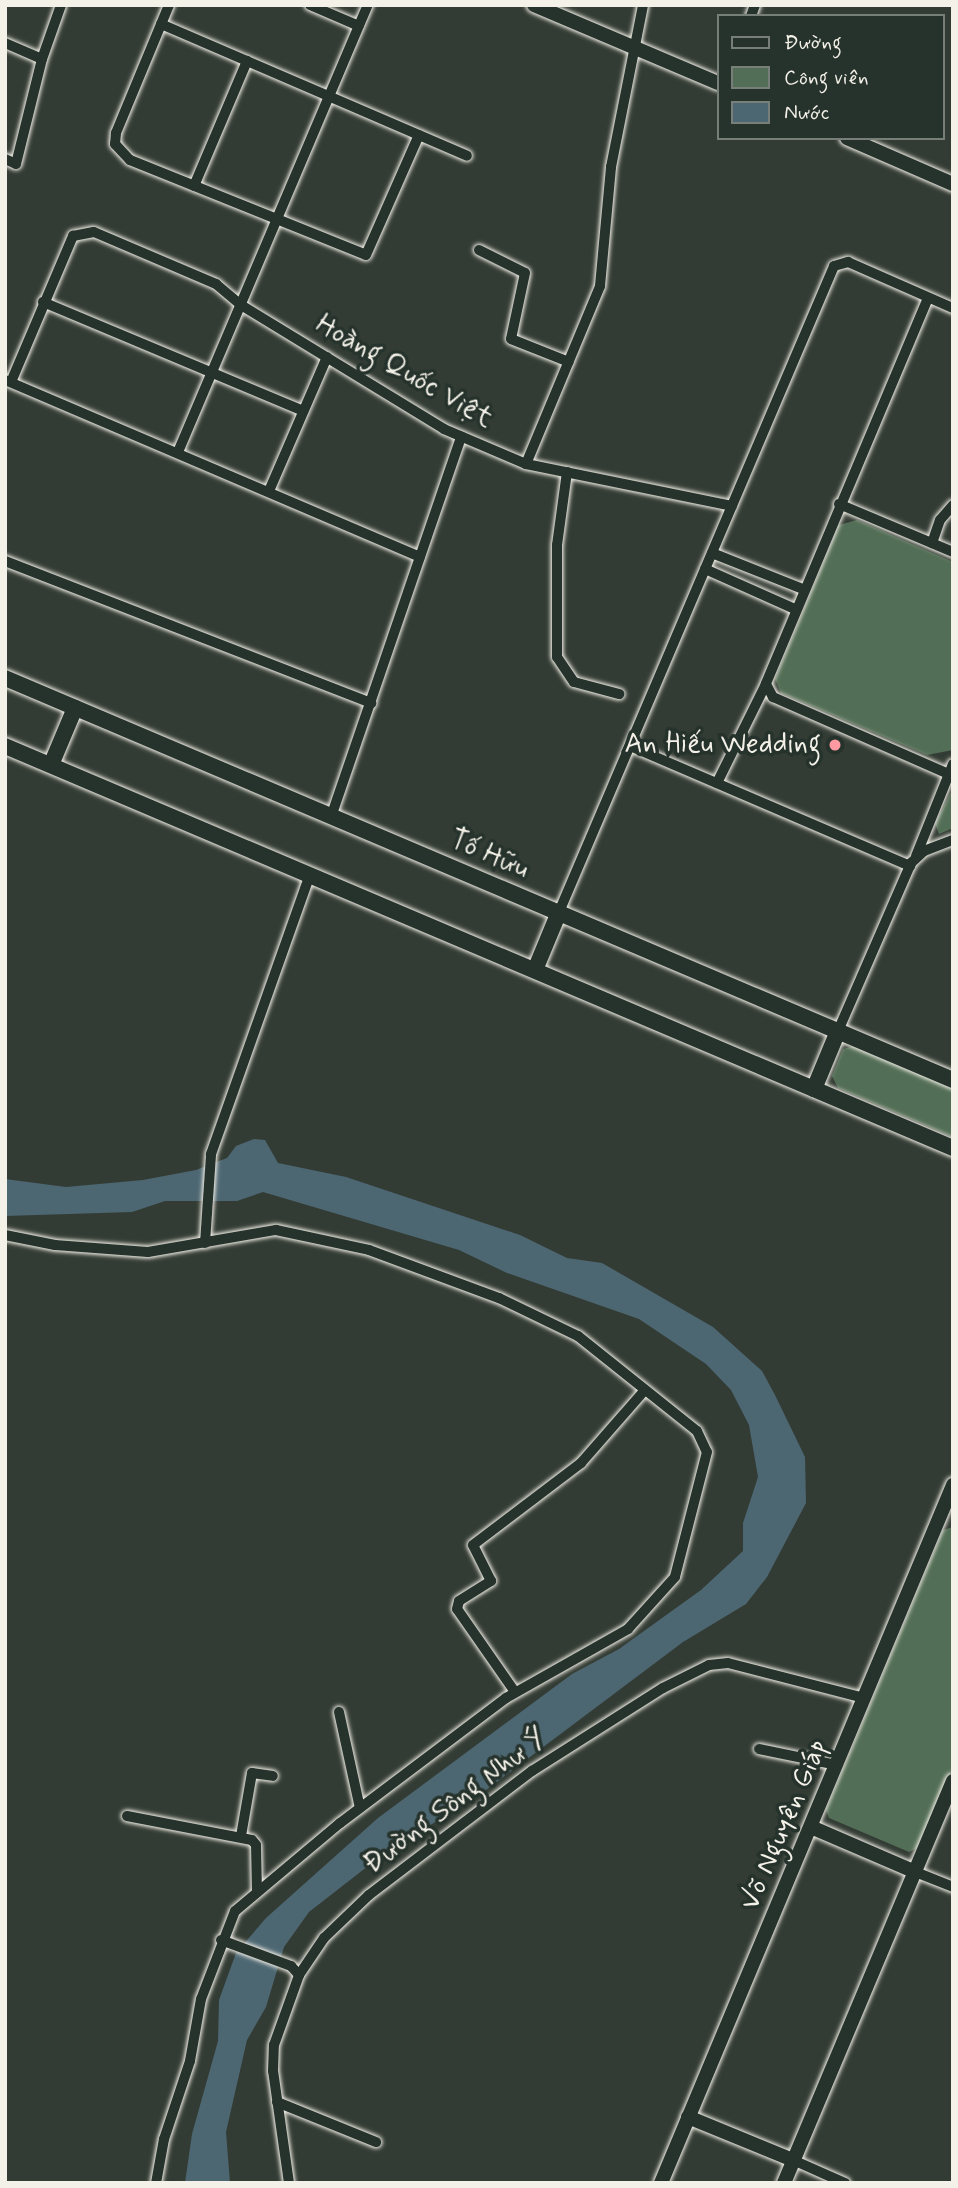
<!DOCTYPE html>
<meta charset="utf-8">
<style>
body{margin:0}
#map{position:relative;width:958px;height:2188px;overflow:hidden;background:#333c34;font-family:Mynerve,sans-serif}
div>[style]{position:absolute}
.green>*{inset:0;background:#536e56}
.water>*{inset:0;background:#4d6772}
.roads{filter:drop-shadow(0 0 2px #f4f1e8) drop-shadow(0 0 2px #f4f1e8)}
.minor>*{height:10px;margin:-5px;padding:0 5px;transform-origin:5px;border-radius:5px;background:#26332d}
.tertiary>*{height:14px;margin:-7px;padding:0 7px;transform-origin:7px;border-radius:7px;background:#26332d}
.secondary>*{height:16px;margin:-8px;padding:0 8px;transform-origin:8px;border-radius:8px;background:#26332d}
.dots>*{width:19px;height:19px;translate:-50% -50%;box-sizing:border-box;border:4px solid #26332d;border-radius:50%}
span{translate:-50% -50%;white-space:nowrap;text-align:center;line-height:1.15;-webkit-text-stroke:7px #26332d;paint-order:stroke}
.street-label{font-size:28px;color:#f4f1e8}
.poi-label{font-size:28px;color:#f4f1e8}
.right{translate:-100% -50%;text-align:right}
.frame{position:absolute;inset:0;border:7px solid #f4f1e8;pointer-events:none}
.legend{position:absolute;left:717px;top:14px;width:228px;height:126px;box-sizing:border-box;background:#26332d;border:2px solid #787f78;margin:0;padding:9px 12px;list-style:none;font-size:21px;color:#f4f1e8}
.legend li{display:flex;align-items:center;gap:14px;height:35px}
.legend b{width:35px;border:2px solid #787f78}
</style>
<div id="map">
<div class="green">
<div style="clip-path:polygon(857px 520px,953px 562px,953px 750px,927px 755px,781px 693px,775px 679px,839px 525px)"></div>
<div style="clip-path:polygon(953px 789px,953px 828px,939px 834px,935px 823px)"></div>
<div style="clip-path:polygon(854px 1046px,953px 1087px,953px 1137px,838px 1088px,832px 1076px,843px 1049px)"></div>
<div style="clip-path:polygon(953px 1527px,953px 1766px,919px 1847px,909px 1852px,829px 1818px,826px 1810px,943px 1530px)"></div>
</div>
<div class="water">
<div style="clip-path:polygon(254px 1139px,265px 1140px,278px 1163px,346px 1177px,520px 1235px,567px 1258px,602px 1263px,713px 1327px,762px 1371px,775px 1395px,805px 1457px,806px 1503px,767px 1577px,746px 1604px,683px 1642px,478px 1796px,386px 1852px,309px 1912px,284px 1947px,266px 2007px,247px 2040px,226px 2132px,230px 2183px,185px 2183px,192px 2134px,218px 2041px,219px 2000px,236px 1953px,266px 1918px,378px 1818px,572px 1674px,619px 1649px,701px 1590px,743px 1551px,743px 1523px,758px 1477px,749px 1425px,731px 1390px,706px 1364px,639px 1319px,507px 1273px,459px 1250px,263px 1192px,237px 1201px,165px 1201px,132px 1212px,5px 1216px,5px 1179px,66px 1187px,143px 1180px,196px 1170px,227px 1158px,236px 1146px)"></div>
</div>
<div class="roads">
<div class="minor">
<div style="left:169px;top:5px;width:139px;rotate:112.5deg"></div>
<div style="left:116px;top:133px;width:11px;rotate:95deg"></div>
<div style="left:115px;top:144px;width:22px;rotate:47deg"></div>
<div style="left:130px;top:160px;width:254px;rotate:21.9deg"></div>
<div style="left:366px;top:255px;width:131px;rotate:-66.2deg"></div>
<div style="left:310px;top:5px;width:53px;rotate:23.2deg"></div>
<div style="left:751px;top:16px;width:12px;rotate:-70deg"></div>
<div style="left:161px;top:24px;width:333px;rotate:23.3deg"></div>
<div style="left:5px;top:43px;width:40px;rotate:23.4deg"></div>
<div style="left:5px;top:159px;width:12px;rotate:24deg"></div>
<div style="left:16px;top:164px;width:108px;rotate:-76.1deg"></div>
<div style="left:42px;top:59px;width:57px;rotate:-70.6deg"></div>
<div style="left:194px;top:186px;width:136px;rotate:-67deg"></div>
<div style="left:479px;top:250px;width:51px;rotate:26.6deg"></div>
<div style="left:525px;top:273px;width:67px;rotate:102deg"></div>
<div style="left:511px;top:339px;width:62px;rotate:21.6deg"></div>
<div style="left:928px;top:298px;width:419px;rotate:112.8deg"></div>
<div style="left:766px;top:684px;width:15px;rotate:62deg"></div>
<div style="left:773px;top:697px;width:197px;rotate:23.7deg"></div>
<div style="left:43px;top:302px;width:282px;rotate:22.7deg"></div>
<div style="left:5px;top:380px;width:451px;rotate:23.1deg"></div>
<div style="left:11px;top:382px;width:159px;rotate:-67deg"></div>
<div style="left:73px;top:236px;width:21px;rotate:-11deg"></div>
<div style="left:94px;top:232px;width:133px;rotate:23.1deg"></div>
<div style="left:216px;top:284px;width:33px;rotate:40deg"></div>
<div style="left:241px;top:305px;width:238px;rotate:31.4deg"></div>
<div style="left:444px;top:429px;width:89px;rotate:23.1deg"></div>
<div style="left:526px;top:464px;width:210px;rotate:11.5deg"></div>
<div style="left:178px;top:452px;width:486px;rotate:-67deg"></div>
<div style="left:526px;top:464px;width:193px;rotate:-67.4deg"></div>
<div style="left:600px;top:286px;width:120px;rotate:-84.7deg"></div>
<div style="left:611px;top:167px;width:165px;rotate:-78.8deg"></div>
<div style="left:567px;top:472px;width:74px;rotate:97.8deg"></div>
<div style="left:557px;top:545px;width:112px;rotate:90deg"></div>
<div style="left:557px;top:657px;width:30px;rotate:56deg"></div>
<div style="left:574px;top:682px;width:47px;rotate:14.9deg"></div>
<div style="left:269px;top:491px;width:146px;rotate:-66.6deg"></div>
<div style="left:839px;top:504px;width:124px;rotate:22.8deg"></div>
<div style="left:932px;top:543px;width:24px;rotate:-71deg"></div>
<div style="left:940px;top:520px;width:20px;rotate:-49deg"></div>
<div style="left:712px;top:553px;width:98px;rotate:21.6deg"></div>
<div style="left:5px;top:561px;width:393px;rotate:21.2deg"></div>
<div style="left:705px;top:569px;width:98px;rotate:24deg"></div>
<div style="left:630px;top:746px;width:305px;rotate:23.2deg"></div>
<div style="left:717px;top:783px;width:110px;rotate:-63.7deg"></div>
<div style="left:331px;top:817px;width:402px;rotate:-71.1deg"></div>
<div style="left:916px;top:856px;width:99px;rotate:-68.1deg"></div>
<div style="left:559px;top:912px;width:702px;rotate:-66.94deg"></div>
<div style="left:834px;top:266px;width:15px;rotate:-16deg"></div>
<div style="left:848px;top:262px;width:115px;rotate:23.7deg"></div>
<div style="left:838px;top:1031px;width:183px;rotate:-66.5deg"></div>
<div style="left:911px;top:863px;width:18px;rotate:-43deg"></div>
<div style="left:924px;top:851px;width:31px;rotate:-21deg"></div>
<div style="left:5px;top:1235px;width:51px;rotate:11.3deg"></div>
<div style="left:55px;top:1245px;width:93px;rotate:4.3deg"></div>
<div style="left:148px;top:1252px;width:130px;rotate:-9.8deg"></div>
<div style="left:276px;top:1230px;width:95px;rotate:12.1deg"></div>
<div style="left:369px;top:1250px;width:139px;rotate:20.3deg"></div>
<div style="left:499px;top:1298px;width:88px;rotate:25.7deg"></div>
<div style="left:578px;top:1336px;width:152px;rotate:38.6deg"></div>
<div style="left:697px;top:1431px;width:23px;rotate:65deg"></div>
<div style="left:707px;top:1452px;width:129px;rotate:104.4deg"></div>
<div style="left:675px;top:1577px;width:70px;rotate:132.1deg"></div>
<div style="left:628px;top:1629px;width:140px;rotate:150.5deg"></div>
<div style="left:506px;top:1698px;width:208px;rotate:143deg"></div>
<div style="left:340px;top:1823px;width:137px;rotate:140deg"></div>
<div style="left:235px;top:1911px;width:94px;rotate:111.1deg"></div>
<div style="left:201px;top:1999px;width:63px;rotate:100.1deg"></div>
<div style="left:190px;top:2061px;width:82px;rotate:108.4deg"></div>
<div style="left:164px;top:2139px;width:45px;rotate:100.3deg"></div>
<div style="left:205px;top:1243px;width:89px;rotate:-86.1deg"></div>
<div style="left:211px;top:1154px;width:296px;rotate:-70.5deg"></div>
<div style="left:515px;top:1692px;width:101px;rotate:-124.9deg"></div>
<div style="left:457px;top:1609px;width:8px;rotate:-76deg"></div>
<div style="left:459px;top:1601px;width:38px;rotate:-32deg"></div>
<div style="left:491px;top:1581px;width:40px;rotate:-116.6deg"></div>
<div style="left:473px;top:1545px;width:136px;rotate:-37.2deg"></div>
<div style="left:581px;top:1463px;width:97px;rotate:-48.8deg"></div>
<div style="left:339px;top:1712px;width:98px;rotate:77.7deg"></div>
<div style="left:759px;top:1749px;width:80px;rotate:11.6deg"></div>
<div style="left:127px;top:1816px;width:127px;rotate:10.9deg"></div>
<div style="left:252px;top:1840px;width:6px;rotate:51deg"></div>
<div style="left:256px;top:1845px;width:47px;rotate:88.8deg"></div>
<div style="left:241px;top:1836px;width:64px;rotate:-80.1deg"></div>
<div style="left:252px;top:1773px;width:21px;rotate:8deg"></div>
<div style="left:913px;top:1871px;width:43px;rotate:21.8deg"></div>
<div style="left:221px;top:1940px;width:75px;rotate:20.4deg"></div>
<div style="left:291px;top:1966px;width:12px;rotate:48deg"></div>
<div style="left:277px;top:2102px;width:107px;rotate:22deg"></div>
<div style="left:793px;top:2160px;width:57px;rotate:23.9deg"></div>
<div style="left:289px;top:2183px;width:113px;rotate:-98.1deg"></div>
<div style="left:273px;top:2071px;width:26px;rotate:-88deg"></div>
<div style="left:274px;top:2045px;width:74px;rotate:-70.3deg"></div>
<div style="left:299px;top:1975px;width:45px;rotate:-56deg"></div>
<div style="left:324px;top:1938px;width:62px;rotate:-43.7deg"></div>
<div style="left:369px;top:1895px;width:205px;rotate:-37.3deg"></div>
<div style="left:532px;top:1771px;width:155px;rotate:-32.4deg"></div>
<div style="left:663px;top:1688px;width:51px;rotate:-26.6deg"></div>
<div style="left:709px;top:1665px;width:19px;rotate:-6deg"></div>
<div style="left:728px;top:1663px;width:140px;rotate:14.4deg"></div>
</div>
<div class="tertiary">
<div style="left:534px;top:5px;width:200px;rotate:23deg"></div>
<div style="left:847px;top:138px;width:116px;rotate:23.5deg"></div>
<div style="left:811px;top:1827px;width:111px;rotate:23.3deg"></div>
<div style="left:688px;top:2117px;width:113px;rotate:22.3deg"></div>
<div style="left:661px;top:2183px;width:757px;rotate:-67.3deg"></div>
<div style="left:784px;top:2183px;width:436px;rotate:-67.2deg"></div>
</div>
<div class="secondary">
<div style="left:5px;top:678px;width:1030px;rotate:22.98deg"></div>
<div style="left:5px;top:746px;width:1030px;rotate:22.98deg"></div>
<div style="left:51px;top:765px;width:62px;rotate:-67.2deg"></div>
<div style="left:535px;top:970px;width:63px;rotate:-67.5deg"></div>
<div style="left:814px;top:1089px;width:63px;rotate:-67.5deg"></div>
</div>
</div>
<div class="dots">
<div style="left:835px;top:745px;background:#ff9aa2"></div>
</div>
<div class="street-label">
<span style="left:404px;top:372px;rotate:30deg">Hoàng Quốc Việt</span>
<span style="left:489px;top:855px;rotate:23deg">Tố Hữu</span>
<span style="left:456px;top:1802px;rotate:-37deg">Đường Sông Như Ý</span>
<span style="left:785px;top:1825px;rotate:-67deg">Võ Nguyên Giáp</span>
</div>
<div class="poi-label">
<span class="right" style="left:821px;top:745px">An Hiếu Wedding</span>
</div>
<div class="frame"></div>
<ul class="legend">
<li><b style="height:9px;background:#26332d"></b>Đường</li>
<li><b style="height:19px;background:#536e56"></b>Công viên</li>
<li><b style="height:19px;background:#4d6772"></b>Nước</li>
</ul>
</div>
